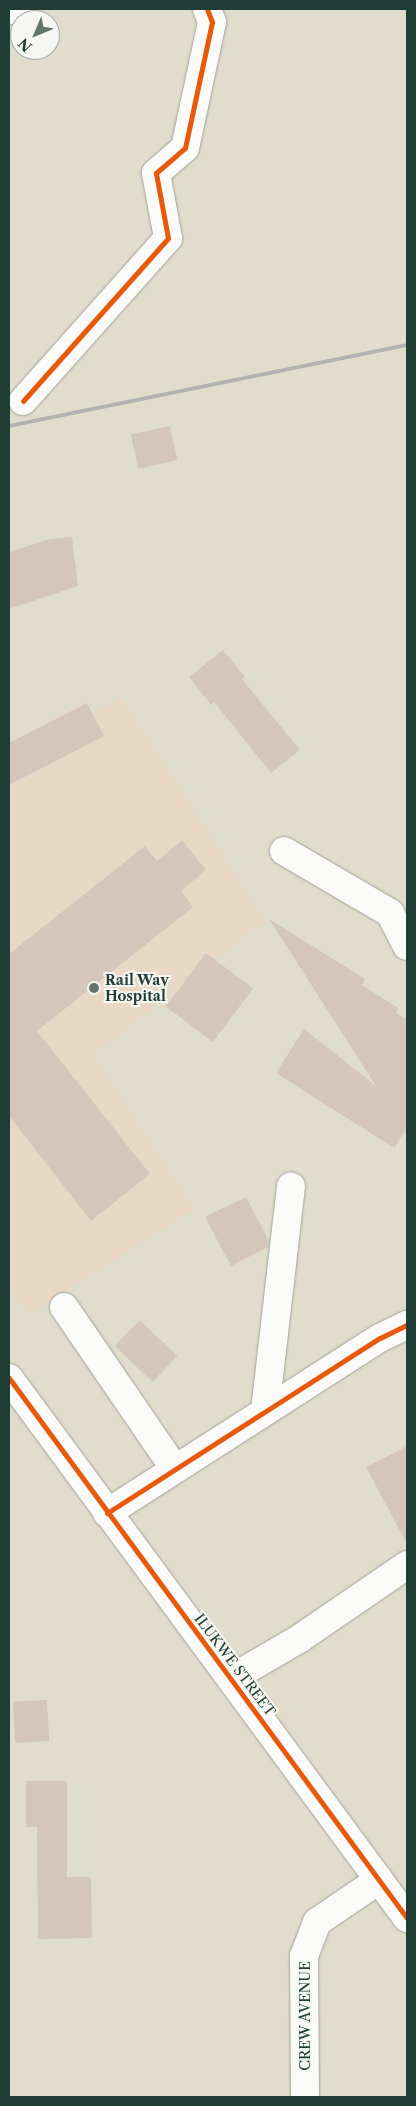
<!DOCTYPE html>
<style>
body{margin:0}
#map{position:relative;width:416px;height:2106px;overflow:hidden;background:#e1ddcd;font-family:"Libre Caslon Text",serif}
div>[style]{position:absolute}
.built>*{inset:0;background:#e9d9c4}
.building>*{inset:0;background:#d4c6bb;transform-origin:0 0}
.roads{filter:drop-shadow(0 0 1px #a1a298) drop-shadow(0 0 1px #a1a298)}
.street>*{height:28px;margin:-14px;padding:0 14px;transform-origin:14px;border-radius:14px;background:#fafaf8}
.rail>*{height:4px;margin:-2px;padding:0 2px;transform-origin:2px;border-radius:2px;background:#b1b4b1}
.cycleway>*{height:5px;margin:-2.5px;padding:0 2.5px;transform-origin:2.5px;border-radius:2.5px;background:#e8590c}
.dots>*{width:14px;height:14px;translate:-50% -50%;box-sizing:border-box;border:2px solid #f6f6f2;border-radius:50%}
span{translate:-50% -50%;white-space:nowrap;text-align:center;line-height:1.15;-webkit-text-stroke:4px #f6f6f2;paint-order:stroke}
.poi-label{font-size:14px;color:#1f3d34;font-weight:700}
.left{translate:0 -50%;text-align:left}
.street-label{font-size:14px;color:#1f3d34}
.frame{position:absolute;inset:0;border:10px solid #1f3d34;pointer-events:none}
.north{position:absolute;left:10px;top:10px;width:50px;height:50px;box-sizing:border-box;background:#f6f6f2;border:1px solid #a0aca6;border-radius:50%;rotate:225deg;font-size:14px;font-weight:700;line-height:20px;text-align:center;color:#1f3d34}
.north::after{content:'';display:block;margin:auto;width:18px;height:22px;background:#63756a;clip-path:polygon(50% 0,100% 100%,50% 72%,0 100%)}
</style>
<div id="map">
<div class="built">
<div style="clip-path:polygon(121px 698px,265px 920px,93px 1055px,194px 1209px,29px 1314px,9px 1287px,9px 752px)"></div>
</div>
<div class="building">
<div style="left:170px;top:426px;width:35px;height:40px;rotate:78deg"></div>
<div style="clip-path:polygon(72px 537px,78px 586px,9px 609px,9px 552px,50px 539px)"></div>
<div style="clip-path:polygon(223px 650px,245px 677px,242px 679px,300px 750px,271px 773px,214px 702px,211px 705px,189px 677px)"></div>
<div style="clip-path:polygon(87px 703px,104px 736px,9px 785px,9px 743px)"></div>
<div style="clip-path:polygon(182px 840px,206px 870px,181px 891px,193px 907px,37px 1031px,150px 1174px,91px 1221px,9px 1116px,9px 954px,145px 846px,157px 861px)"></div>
<div style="clip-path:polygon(269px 919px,365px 979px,362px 985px,398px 1008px,396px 1013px,407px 1020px,407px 1135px,405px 1131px,394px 1148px,276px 1073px,304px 1029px,376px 1086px)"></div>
<div style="left:206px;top:953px;width:59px;height:67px;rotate:37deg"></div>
<div style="clip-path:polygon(246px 1197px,269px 1241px,268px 1247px,231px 1266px,205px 1217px)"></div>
<div style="left:140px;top:1320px;width:52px;height:36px;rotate:44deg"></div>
<div style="clip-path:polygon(407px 1446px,407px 1544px,366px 1467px)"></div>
<div style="left:47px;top:1700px;width:41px;height:34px;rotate:87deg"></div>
<div style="clip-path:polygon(26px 1781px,67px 1781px,67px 1877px,91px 1877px,92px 1938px,38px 1939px,37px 1827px,26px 1827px)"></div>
</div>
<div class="roads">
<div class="street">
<div style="left:9px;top:10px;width:9px;rotate:-6deg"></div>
<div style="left:23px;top:401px;width:218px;rotate:-48.3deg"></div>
<div style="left:168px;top:238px;width:66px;rotate:-100.5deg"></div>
<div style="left:156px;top:173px;width:38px;rotate:-41deg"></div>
<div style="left:185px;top:148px;width:129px;rotate:-77.9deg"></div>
<div style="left:212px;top:22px;width:14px;rotate:-111deg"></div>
<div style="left:284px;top:851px;width:123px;rotate:30.3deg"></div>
<div style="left:390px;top:913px;width:37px;rotate:63deg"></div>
<div style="left:64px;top:1307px;width:196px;rotate:55.6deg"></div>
<div style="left:9px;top:1378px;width:671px;rotate:53.61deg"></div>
<div style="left:265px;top:1411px;width:226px;rotate:-83.4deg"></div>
<div style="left:107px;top:1513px;width:324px;rotate:-32.7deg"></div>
<div style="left:380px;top:1338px;width:30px;rotate:-26deg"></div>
<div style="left:232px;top:1678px;width:78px;rotate:-30.2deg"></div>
<div style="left:299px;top:1639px;width:131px;rotate:-34.4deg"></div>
<div style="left:305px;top:2097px;width:141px;rotate:-90.4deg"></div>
<div style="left:304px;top:1956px;width:36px;rotate:-69deg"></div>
<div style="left:317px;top:1922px;width:75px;rotate:-34.1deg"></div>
</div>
</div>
<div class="rail">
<div style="left:9px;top:426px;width:406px;rotate:-11.5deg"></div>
</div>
<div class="cycleway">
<div style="left:23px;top:401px;width:218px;rotate:-48.3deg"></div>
<div style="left:168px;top:238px;width:66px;rotate:-100.5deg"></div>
<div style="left:156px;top:173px;width:38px;rotate:-41deg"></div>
<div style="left:185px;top:148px;width:129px;rotate:-77.9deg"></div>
<div style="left:212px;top:22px;width:14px;rotate:-111deg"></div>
<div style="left:9px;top:1378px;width:671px;rotate:53.61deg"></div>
<div style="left:107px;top:1513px;width:324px;rotate:-32.7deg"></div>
<div style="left:380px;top:1338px;width:30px;rotate:-26deg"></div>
</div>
<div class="dots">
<div style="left:94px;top:988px;background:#63756a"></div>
</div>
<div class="poi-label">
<span class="left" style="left:105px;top:988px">Rail Way<br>Hospital</span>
</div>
<div class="street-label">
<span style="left:235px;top:1665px;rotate:53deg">ILUKWE STREET</span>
<span style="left:305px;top:2016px;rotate:-90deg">CREW AVENUE</span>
</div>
<div class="frame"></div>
<div class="north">N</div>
</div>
